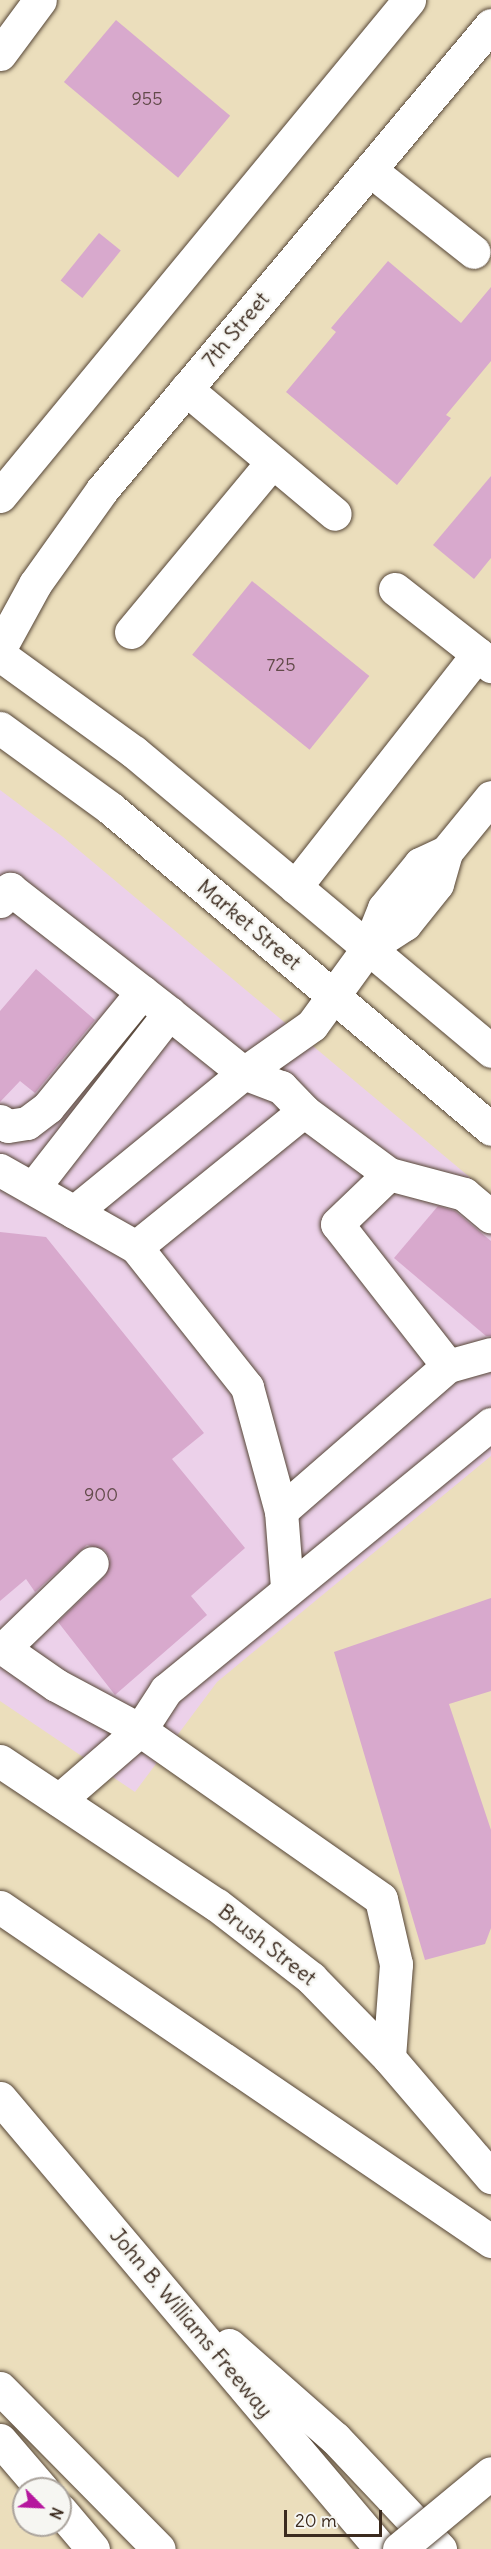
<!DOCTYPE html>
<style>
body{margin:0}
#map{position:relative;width:491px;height:2549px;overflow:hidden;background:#ebdebc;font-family:Delius,sans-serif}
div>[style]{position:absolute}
.built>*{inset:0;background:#ecd1ea}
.building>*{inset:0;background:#d8a9cd;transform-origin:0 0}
.roads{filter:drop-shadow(0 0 2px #554536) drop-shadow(0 0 2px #554536)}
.minor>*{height:33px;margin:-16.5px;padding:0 16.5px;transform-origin:16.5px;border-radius:16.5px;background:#fff}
.major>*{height:33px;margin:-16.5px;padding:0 16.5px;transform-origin:16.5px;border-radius:16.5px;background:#fff}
.highway>*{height:33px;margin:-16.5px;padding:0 16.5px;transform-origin:16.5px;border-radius:16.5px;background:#fff}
.bridges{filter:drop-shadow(0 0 2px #554536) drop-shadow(0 0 2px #554536)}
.major-bridge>*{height:33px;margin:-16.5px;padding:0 16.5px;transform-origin:16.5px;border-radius:16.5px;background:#fff}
span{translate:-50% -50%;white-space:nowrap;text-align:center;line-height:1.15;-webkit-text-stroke:5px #f6f6f2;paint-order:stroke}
.number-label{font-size:18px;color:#624a4a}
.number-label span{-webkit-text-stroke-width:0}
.street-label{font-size:21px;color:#3b2a1e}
.north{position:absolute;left:12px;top:2477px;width:60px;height:60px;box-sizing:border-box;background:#f6f6f2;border:2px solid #aba49d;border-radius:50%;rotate:114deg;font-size:16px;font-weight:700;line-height:24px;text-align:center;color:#3b2a1e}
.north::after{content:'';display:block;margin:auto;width:21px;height:27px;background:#b5179e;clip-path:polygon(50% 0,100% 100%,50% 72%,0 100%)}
.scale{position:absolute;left:284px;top:2510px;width:98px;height:27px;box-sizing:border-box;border:3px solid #3b2a1e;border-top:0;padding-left:8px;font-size:18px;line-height:21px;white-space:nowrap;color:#3b2a1e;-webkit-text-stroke:4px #f6f6f2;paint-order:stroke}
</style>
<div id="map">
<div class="built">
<div style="clip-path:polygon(0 790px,63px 837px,491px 1195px,491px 1456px,217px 1682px,135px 1792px,0 1701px)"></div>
</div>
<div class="building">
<div style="left:116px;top:20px;width:149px;height:81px;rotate:40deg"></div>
<div style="left:99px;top:233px;width:28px;height:61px;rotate:39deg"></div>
<div style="clip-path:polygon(388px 261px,461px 323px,491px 287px,491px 361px,446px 415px,451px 418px,397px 485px,286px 392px,336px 332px,331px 328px)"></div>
<div style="clip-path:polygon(491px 476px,491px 558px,474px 579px,433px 545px)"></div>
<div style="left:252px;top:581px;width:151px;height:95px;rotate:39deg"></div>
<div style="clip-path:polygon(36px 969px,95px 1020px,35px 1093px,20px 1081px,0 1102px,0 1011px)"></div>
<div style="clip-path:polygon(438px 1206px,455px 1211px,491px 1241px,491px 1336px,486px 1336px,394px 1258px)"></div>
<div style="clip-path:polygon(0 1232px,46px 1237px,204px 1433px,172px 1459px,245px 1548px,191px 1596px,207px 1615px,115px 1695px,58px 1622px,105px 1576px,110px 1559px,105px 1550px,87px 1545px,35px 1592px,26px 1579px,0 1601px)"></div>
<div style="clip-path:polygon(491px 1598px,491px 1691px,449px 1704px,491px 1830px,491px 1928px,485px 1944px,425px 1960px,334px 1652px)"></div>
</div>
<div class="roads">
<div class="minor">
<div style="left:370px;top:170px;width:132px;rotate:38.3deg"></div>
<div style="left:186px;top:389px;width:194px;rotate:40deg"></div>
<div style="left:395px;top:589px;width:105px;rotate:38.1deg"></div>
<div style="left:131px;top:632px;width:221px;rotate:-50.3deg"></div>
<div style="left:295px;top:887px;width:296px;rotate:-51.9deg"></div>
<div style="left:478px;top:654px;width:18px;rotate:43deg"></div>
<div style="left:0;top:901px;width:16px;rotate:-50deg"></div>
<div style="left:10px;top:889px;width:202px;rotate:37.9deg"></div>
<div style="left:368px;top:948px;width:44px;rotate:-33deg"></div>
<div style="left:405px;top:924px;width:51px;rotate:-51.3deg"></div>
<div style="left:437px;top:884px;width:33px;rotate:-74deg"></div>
<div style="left:446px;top:852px;width:71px;rotate:-50.7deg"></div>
<div style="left:0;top:1121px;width:9px;rotate:32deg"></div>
<div style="left:8px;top:1126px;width:19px;rotate:-9deg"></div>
<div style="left:27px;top:1123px;width:26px;rotate:-37deg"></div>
<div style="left:48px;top:1107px;width:149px;rotate:-50.7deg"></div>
<div style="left:0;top:1170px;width:156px;rotate:29.5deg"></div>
<div style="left:389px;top:1174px;width:78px;rotate:14.9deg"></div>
<div style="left:464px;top:1194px;width:35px;rotate:40deg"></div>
<div style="left:33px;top:1188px;width:222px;rotate:-52.1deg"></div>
<div style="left:169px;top:1013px;width:96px;rotate:38.7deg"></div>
<div style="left:244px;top:1073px;width:40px;rotate:21deg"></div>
<div style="left:281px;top:1087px;width:33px;rotate:46deg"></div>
<div style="left:74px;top:1212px;width:220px;rotate:-39.3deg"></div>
<div style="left:244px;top:1073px;width:83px;rotate:-35.2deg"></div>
<div style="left:312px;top:1025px;width:95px;rotate:-54deg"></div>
<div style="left:368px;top:948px;width:43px;rotate:-68.2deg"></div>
<div style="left:384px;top:908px;width:57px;rotate:-50.7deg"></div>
<div style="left:420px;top:864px;width:29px;rotate:-25deg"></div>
<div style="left:448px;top:1366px;width:45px;rotate:-15.6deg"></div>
<div style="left:281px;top:1511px;width:221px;rotate:-41deg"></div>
<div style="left:448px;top:1366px;width:180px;rotate:-128deg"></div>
<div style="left:337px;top:1224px;width:72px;rotate:-43.9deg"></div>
<div style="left:389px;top:1174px;width:106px;rotate:-143.5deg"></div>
<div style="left:304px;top:1111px;width:216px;rotate:141deg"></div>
<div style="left:136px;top:1247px;width:179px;rotate:51.6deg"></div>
<div style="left:247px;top:1387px;width:129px;rotate:74.7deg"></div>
<div style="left:281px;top:1511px;width:76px;rotate:85.5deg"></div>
<div style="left:0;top:1646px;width:68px;rotate:34.9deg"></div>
<div style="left:56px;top:1685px;width:95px;rotate:28.2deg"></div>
<div style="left:140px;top:1730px;width:294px;rotate:35deg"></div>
<div style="left:381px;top:1899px;width:67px;rotate:77deg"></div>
<div style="left:396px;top:1964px;width:94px;rotate:94.3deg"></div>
<div style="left:4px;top:1648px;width:122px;rotate:-44deg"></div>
<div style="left:59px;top:1800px;width:107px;rotate:-40.8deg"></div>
<div style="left:140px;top:1730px;width:48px;rotate:-57deg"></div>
<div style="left:166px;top:1690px;width:420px;rotate:-39.3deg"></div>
</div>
<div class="major">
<div style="left:0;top:54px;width:67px;rotate:-53.5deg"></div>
<div style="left:0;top:496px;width:643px;rotate:-50.49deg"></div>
<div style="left:0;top:648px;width:73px;rotate:-61.3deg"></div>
<div style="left:35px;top:584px;width:115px;rotate:-54.5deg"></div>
<div style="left:102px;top:490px;width:606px;rotate:-50.09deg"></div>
<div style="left:0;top:655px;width:165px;rotate:35.9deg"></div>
<div style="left:134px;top:752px;width:466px;rotate:39.9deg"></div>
<div style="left:0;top:728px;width:136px;rotate:36deg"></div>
<div style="left:110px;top:808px;width:498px;rotate:40.1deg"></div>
<div style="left:0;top:1761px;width:260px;rotate:33.6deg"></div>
<div style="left:217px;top:1905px;width:119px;rotate:37.8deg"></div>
<div style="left:311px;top:1978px;width:112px;rotate:45.7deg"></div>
<div style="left:389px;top:2058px;width:157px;rotate:49.4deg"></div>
</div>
<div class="highway">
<div style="left:0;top:1907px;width:594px;rotate:34.23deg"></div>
<div style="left:0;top:2098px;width:590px;rotate:49.81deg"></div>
<div style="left:229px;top:2345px;width:141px;rotate:41.3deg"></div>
<div style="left:335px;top:2438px;width:153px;rotate:46.6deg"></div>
<div style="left:0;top:2388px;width:226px;rotate:45.4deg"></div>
<div style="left:0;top:2440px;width:65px;rotate:49.4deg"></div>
<div style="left:60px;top:2510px;width:51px;rotate:49.8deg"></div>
</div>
</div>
<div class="bridges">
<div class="major-bridge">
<div style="left:399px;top:2549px;width:119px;rotate:-39.6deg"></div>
</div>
</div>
<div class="number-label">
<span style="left:147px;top:99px">955</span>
<span style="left:281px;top:665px">725</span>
<span style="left:101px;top:1495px">900</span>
</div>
<div class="street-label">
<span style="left:236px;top:330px;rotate:-50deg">7th Street</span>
<span style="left:249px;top:925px;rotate:40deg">Market Street</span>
<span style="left:267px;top:1945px;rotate:38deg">Brush Street</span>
<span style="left:191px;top:2323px;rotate:50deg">John B. Williams Freeway</span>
</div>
<div class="north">N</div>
<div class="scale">20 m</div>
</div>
